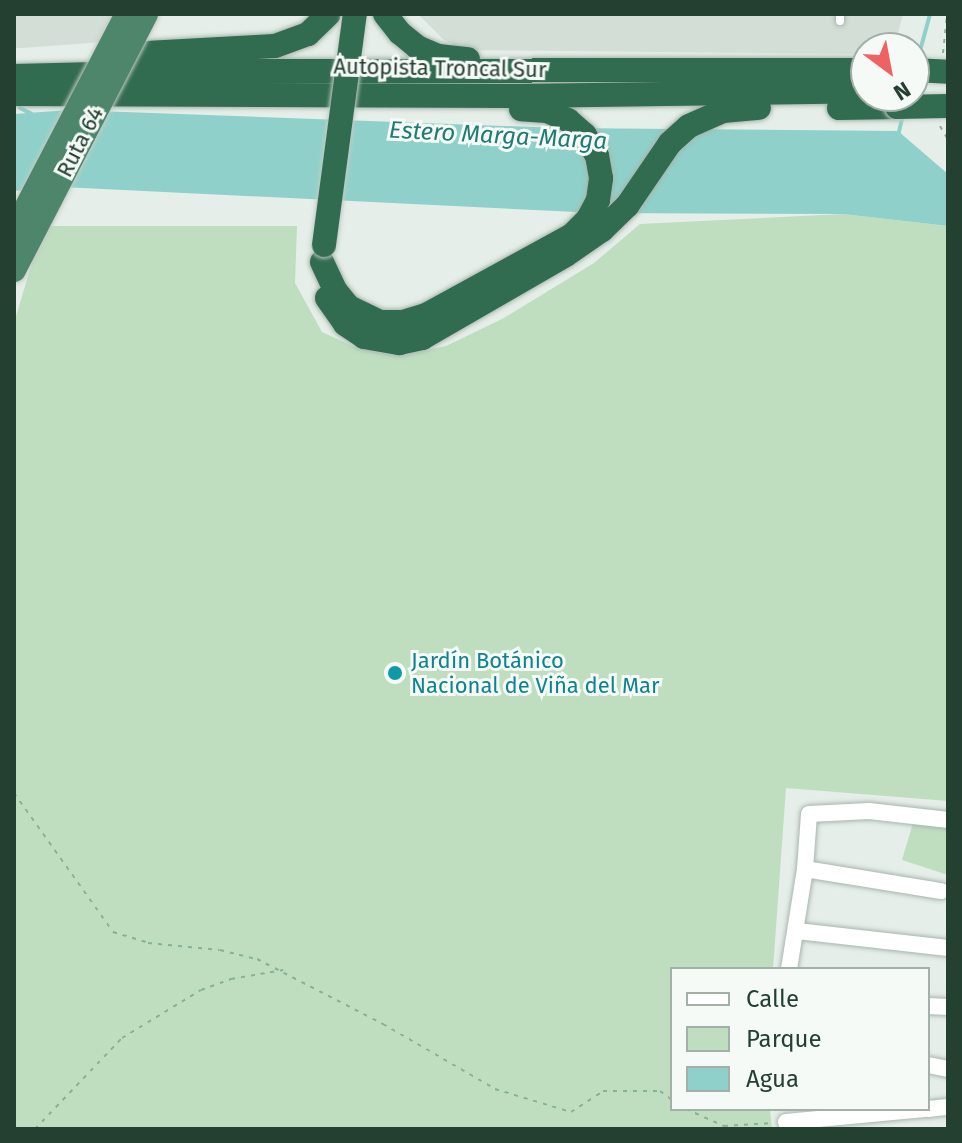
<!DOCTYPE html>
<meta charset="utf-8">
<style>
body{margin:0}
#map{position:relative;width:962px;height:1143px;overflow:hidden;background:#e5eee8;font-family:"Fira Sans",sans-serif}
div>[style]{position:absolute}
.built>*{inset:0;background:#d3ded6}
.green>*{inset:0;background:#bfdebf}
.water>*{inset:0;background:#8fd1ca}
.stream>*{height:4px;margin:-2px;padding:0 2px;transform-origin:2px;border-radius:2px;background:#8fd1ca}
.path>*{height:2px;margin-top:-1px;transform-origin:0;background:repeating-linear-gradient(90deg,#86b199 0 4px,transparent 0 10px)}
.roads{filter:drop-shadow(0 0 2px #a7b6ad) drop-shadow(0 0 2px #a7b6ad)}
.service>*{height:8px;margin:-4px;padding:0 4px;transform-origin:4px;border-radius:4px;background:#fff}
.minor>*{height:16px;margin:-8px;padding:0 8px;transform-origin:8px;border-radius:8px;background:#fff}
.motorway>*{height:24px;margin:-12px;padding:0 12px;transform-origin:12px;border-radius:12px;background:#316b50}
.bridges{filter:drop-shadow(0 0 2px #c2cac5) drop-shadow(0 0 2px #c2cac5)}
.trunk-bridge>*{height:24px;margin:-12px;padding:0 12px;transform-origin:12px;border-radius:12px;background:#4e866b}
.motorway-bridge>*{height:24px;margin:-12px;padding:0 12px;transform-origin:12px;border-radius:12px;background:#316b50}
.dots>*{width:22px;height:22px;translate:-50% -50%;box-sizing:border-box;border:4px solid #f6faf7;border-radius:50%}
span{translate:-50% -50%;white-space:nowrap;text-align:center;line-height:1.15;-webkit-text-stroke:6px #f6faf7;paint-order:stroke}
.street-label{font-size:22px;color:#244031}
.culture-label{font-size:22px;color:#0d838f}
.left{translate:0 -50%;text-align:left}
.water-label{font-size:24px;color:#1f7b73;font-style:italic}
.frame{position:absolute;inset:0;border:16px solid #244031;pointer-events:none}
.legend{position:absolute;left:670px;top:967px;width:260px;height:144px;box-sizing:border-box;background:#f6faf7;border:2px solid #a2b0a8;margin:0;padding:10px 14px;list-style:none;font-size:24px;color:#244031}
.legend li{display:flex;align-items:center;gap:16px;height:40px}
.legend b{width:40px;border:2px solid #a2b0a8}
.north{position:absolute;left:850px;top:32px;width:80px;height:80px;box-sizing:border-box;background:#f6faf7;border:2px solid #a2b0a8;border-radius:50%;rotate:148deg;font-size:22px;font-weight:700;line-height:32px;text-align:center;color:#244031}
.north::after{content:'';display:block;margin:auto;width:28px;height:36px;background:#ee6264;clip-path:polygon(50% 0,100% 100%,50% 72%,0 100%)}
</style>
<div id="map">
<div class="built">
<div style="clip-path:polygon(14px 14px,136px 14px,130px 40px,22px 48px,14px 48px)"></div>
<div style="clip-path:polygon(418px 14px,903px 14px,894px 48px,866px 48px,866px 54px,465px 50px,444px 40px)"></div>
</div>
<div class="green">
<div style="clip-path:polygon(843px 214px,948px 226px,948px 801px,786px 788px,773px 969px,672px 969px,672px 1109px,770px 1109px,772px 1129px,14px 1129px,14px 323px,43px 226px,297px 226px,295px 283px,322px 332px,357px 348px,399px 356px,446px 346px,504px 318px,594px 263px,640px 224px)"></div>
<div style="clip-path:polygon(913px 823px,948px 827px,948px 875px,902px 860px)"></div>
</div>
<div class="water">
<div style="clip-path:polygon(69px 110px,560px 128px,898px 131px,948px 174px,948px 226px,843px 214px,597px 213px,62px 187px,14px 191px,14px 114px)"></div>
</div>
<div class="stream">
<div style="left:917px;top:62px;width:50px;rotate:-74.8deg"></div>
<div style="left:20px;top:108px;width:13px;rotate:27deg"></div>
<div style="left:898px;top:136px;width:23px;rotate:-77deg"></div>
</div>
<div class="path">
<div style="left:943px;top:53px;width:39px;rotate:-84deg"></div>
<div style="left:940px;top:126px;width:16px;rotate:60deg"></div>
<div style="left:14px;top:793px;width:171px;rotate:54.5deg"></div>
<div style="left:113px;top:932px;width:37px;rotate:17deg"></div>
<div style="left:148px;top:943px;width:72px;rotate:5.6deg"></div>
<div style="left:220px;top:950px;width:38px;rotate:14deg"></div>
<div style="left:257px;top:959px;width:142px;rotate:27.3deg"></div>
<div style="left:383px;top:1024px;width:129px;rotate:30.1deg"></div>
<div style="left:495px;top:1089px;width:79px;rotate:16.8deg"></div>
<div style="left:571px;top:1112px;width:38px;rotate:-33deg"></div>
<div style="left:603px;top:1091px;width:57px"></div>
<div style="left:660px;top:1091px;width:15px;rotate:37deg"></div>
<div style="left:686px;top:1109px;width:42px;rotate:24.1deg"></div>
<div style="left:724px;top:1126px;width:49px;rotate:-3.5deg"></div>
<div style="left:35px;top:1129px;width:126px;rotate:-46.3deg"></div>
<div style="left:122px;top:1038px;width:92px;rotate:-31.3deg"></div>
<div style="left:201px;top:990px;width:32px;rotate:-20deg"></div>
<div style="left:231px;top:979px;width:53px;rotate:-9.8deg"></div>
</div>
<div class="roads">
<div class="service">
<div style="left:840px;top:14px;width:7px;rotate:90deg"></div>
</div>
<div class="minor">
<div style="left:805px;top:869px;width:138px;rotate:9.2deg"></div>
<div style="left:797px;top:931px;width:152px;rotate:6.4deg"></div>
<div style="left:789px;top:969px;width:101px;rotate:-80.9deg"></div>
<div style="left:805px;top:869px;width:55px;rotate:-85.8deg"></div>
<div style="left:809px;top:814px;width:60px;rotate:-2.9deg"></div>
<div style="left:869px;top:811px;width:80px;rotate:6.5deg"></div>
<div style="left:928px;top:1006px;width:20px;rotate:3deg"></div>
<div style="left:928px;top:1065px;width:20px;rotate:11deg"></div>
<div style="left:928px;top:1109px;width:20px;rotate:-6deg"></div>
<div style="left:786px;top:1122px;width:139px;rotate:-5.4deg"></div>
</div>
<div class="motorway">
<div style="left:385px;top:14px;width:24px;rotate:52deg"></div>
<div style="left:400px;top:33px;width:22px;rotate:39deg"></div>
<div style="left:417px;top:47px;width:23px;rotate:23deg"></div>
<div style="left:438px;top:56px;width:30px;rotate:6deg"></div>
<div style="left:110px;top:55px;width:165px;rotate:-3.1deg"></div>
<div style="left:275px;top:46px;width:35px;rotate:-20deg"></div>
<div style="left:308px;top:34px;width:29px;rotate:-44deg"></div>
<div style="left:14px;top:76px;width:206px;rotate:-1.4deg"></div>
<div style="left:220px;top:71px;width:646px;rotate:-0.09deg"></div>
<div style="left:14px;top:94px;width:506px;rotate:0.23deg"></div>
<div style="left:520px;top:96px;width:346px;rotate:-0.8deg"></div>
<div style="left:839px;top:108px;width:58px;rotate:-1deg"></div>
<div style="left:322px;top:262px;width:31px;rotate:65deg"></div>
<div style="left:335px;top:290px;width:22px;rotate:51deg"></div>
<div style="left:349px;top:307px;width:34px;rotate:26deg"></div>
<div style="left:380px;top:322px;width:23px"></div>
<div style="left:403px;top:322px;width:24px;rotate:-17deg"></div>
<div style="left:426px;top:315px;width:166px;rotate:-28.7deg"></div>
<div style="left:572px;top:235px;width:23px;rotate:-45deg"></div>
<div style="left:588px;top:219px;width:21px;rotate:-62deg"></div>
<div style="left:598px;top:200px;width:22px;rotate:-82deg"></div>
<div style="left:601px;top:178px;width:22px;rotate:-100deg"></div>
<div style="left:597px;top:156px;width:24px;rotate:-120deg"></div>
<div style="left:585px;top:135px;width:23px;rotate:-139deg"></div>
<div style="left:568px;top:120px;width:23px;rotate:-157deg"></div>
<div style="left:547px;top:111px;width:26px;rotate:-176deg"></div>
<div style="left:327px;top:298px;width:32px;rotate:55deg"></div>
<div style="left:345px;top:324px;width:23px;rotate:34deg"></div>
<div style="left:364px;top:337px;width:36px;rotate:10deg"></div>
<div style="left:399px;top:343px;width:24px;rotate:-12deg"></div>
<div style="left:422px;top:338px;width:166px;rotate:-30deg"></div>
<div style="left:566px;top:255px;width:44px;rotate:-34.8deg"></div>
<div style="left:602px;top:230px;width:35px;rotate:-44deg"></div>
<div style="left:627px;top:206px;width:76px;rotate:-55.7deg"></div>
<div style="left:670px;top:143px;width:25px;rotate:-42deg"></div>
<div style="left:689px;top:126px;width:37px;rotate:-24deg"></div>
<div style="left:723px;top:111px;width:36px;rotate:-5deg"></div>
</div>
</div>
<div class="bridges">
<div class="trunk-bridge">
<div style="left:14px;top:231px;width:245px;rotate:-62.5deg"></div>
<div style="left:14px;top:270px;width:288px;rotate:-62.7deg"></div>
</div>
<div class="motorway-bridge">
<div style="left:914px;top:70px;width:34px;rotate:3deg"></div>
<div style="left:897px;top:107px;width:51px;rotate:-1.1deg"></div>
<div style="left:324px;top:245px;width:233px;rotate:-82.4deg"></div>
</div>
</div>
<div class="dots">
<div style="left:395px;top:673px;background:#0f9aa8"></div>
</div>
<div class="street-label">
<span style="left:440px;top:68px;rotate:1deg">Autopista Troncal Sur</span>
<span style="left:80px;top:142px;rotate:-63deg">Ruta 64</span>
</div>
<div class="culture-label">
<span class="left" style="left:411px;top:673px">Jardín Botánico<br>Nacional de Viña del Mar</span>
</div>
<div class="water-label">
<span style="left:498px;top:136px;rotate:3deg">Estero Marga-Marga</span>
</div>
<div class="frame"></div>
<ul class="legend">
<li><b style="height:10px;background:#fff"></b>Calle</li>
<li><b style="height:22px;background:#bfdebf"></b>Parque</li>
<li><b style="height:22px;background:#8fd1ca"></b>Agua</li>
</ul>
<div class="north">N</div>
</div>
